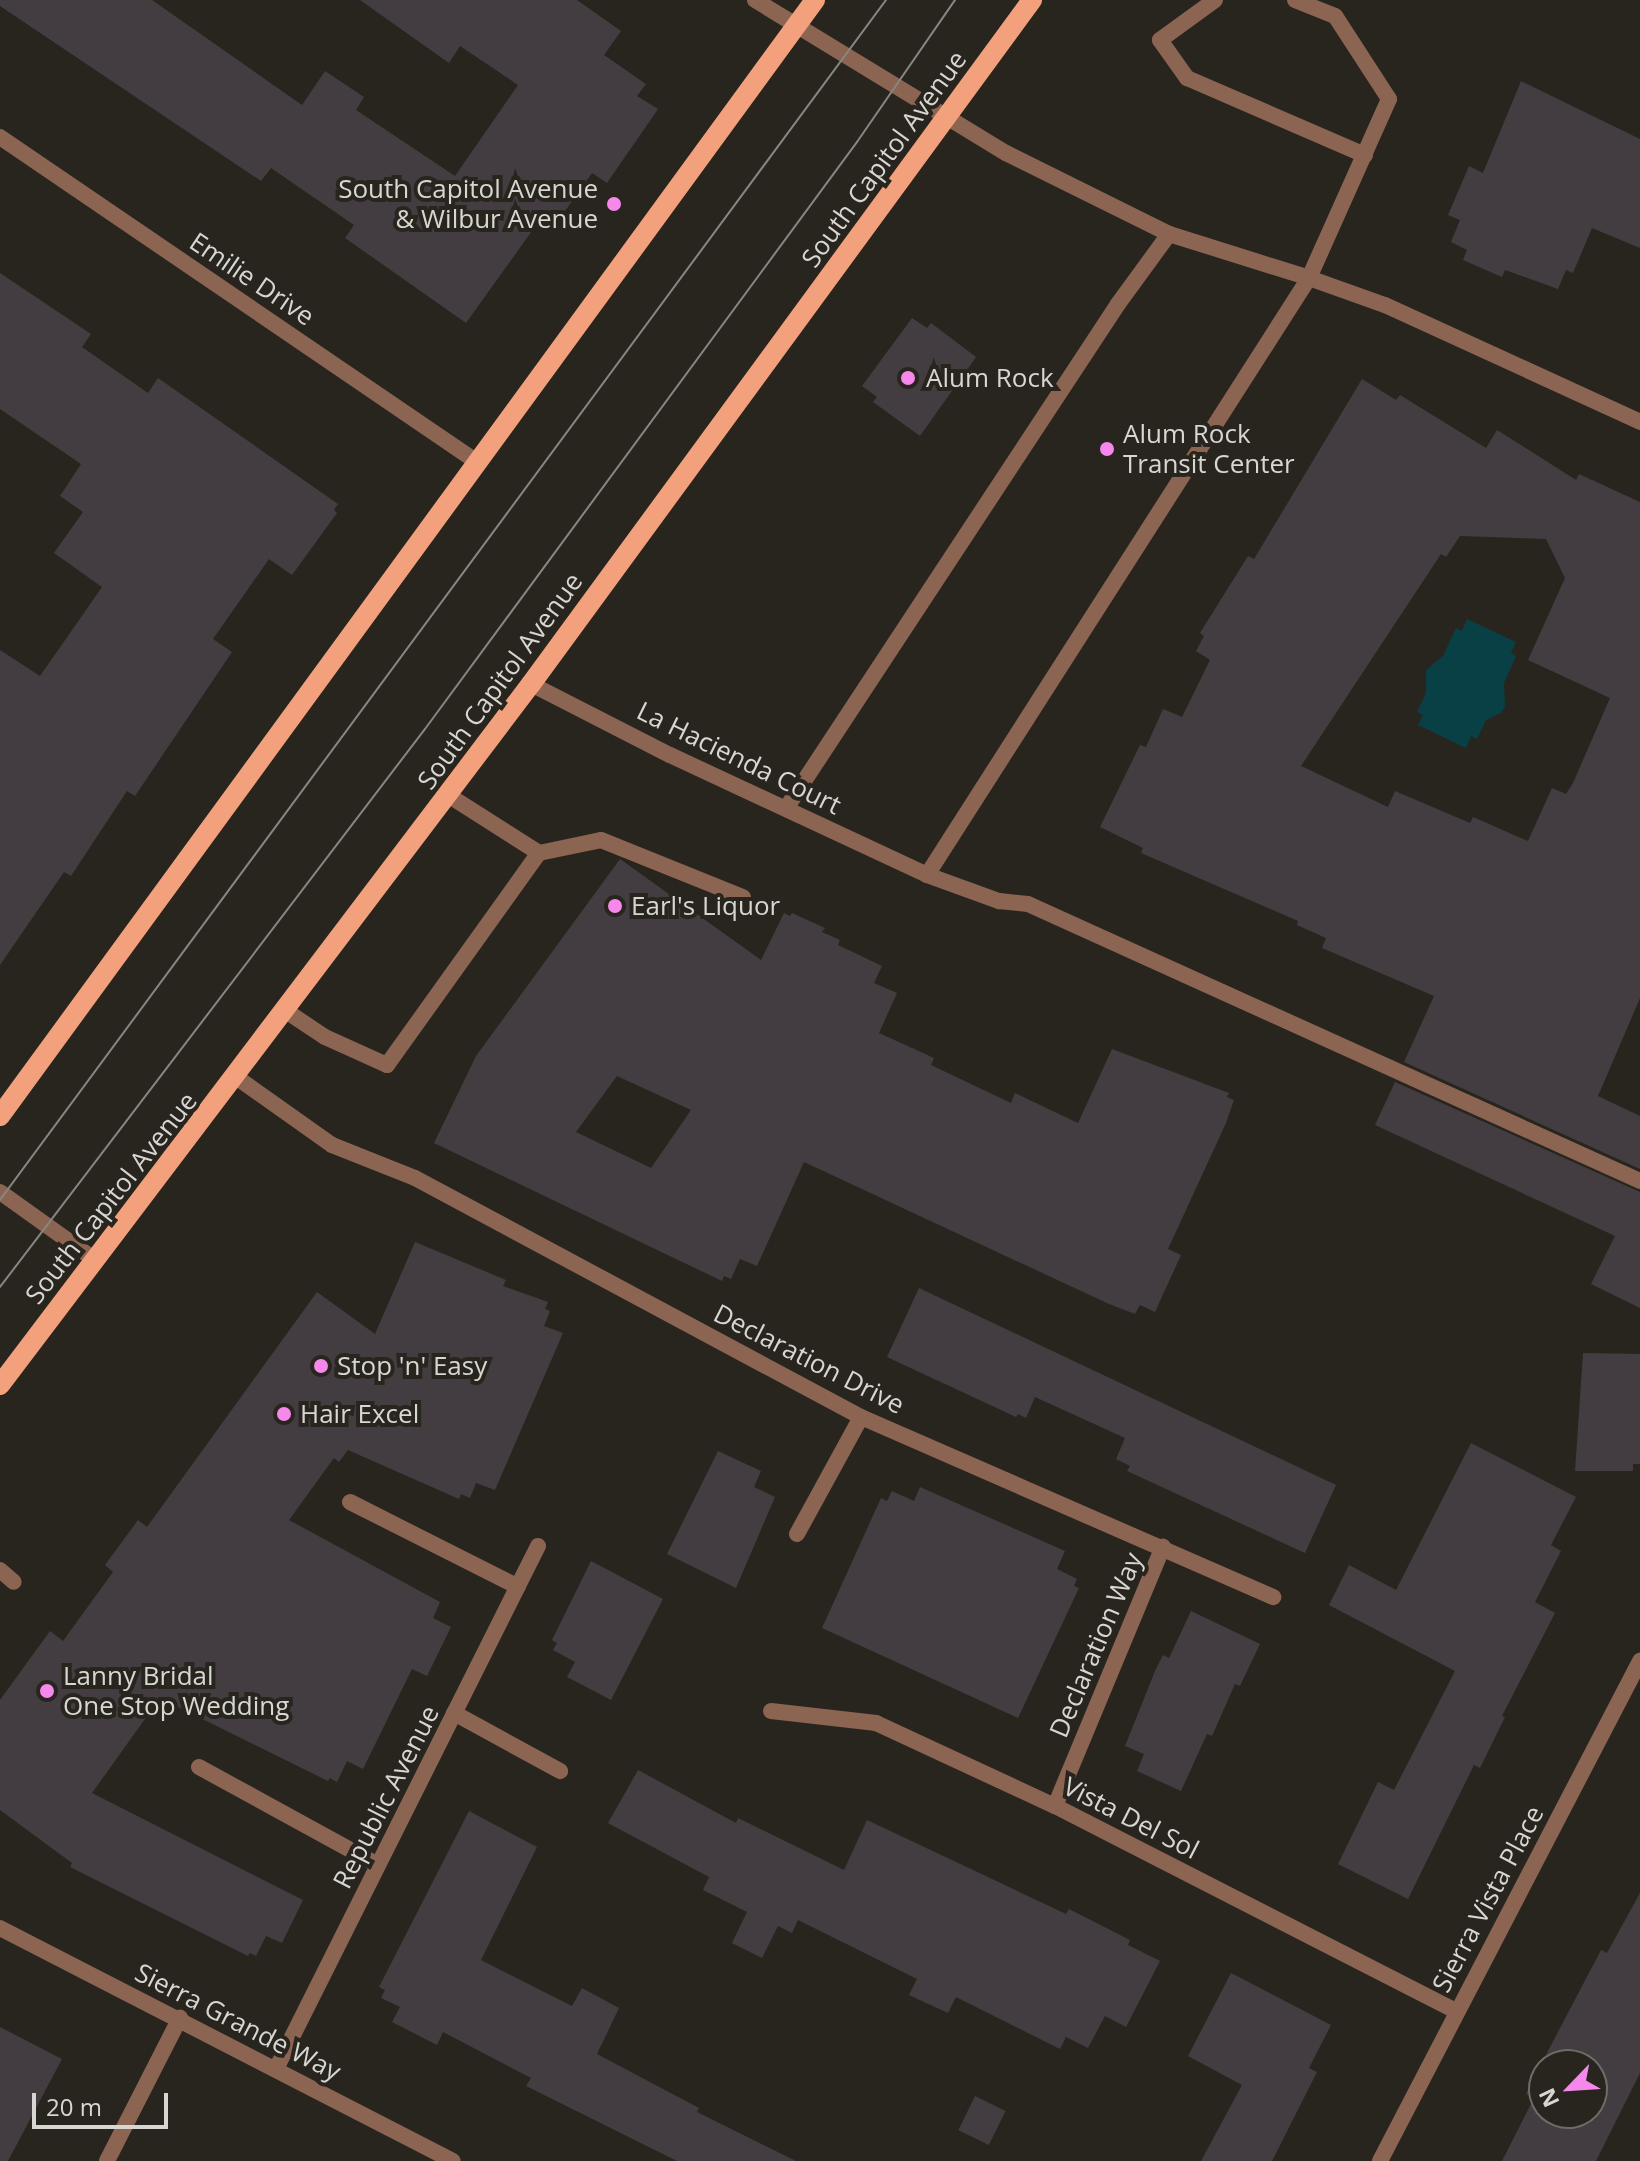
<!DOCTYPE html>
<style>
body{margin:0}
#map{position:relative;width:1640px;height:2161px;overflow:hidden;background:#28251f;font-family:"Open Sans",sans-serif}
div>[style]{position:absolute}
.water>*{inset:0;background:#084046}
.building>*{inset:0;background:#433d41;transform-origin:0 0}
.service>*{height:16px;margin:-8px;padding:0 8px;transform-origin:8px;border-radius:8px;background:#8b6452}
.minor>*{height:16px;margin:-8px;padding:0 8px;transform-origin:8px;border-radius:8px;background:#8b6452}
.primary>*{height:20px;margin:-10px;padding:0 10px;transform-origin:10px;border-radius:10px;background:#f2a17c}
.tram>*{height:2px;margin:-1px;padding:0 1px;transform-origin:1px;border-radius:1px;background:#888681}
.dots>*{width:22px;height:22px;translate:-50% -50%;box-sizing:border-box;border:4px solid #28251f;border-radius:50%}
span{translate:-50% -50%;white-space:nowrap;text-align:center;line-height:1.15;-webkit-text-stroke:8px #28251f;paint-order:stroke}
.street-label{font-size:26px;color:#d8d6d2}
.poi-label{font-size:26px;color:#d8d6d2}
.right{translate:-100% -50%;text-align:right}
.left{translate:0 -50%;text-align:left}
.north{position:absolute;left:1528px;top:2049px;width:80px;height:80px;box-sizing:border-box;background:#28251f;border:2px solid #6e6c67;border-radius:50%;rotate:245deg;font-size:22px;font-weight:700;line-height:32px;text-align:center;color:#d8d6d2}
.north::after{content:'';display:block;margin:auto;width:28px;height:36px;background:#f688ec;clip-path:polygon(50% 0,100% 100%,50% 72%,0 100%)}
.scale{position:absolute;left:32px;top:2093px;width:136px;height:36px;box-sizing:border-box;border:4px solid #d8d6d2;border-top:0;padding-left:10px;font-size:24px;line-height:28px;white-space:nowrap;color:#d8d6d2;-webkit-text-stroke:6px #28251f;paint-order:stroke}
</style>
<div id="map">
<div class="water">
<div style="clip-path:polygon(1467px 619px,1516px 642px,1511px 653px,1516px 656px,1504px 683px,1505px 706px,1501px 713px,1486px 720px,1477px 739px,1471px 736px,1466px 748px,1418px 725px,1423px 715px,1417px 712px,1426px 693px,1426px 670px,1443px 656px,1456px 628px,1462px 631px)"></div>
</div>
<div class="building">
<div style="clip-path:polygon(0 0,152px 0,302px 105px,325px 71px,364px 97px,356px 110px,455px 176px,518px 85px,460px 46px,449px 63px,360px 0,577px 0,621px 31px,604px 55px,646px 84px,637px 96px,658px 109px,607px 183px,592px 173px,560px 218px,547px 210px,466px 323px,345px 238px,354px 225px,271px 168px,261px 181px,0 6px)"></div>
<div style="clip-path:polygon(1521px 81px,1640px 139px,1640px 248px,1592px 228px,1573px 273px,1566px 270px,1558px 289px,1505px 270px,1502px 277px,1463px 260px,1467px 250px,1451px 242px,1460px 220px,1448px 215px,1469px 166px,1483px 173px)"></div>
<div style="clip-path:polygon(0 273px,91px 334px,82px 347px,148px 393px,158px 378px,338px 504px,334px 510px,337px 513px,292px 575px,269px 559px,213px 639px,232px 652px,135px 796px,127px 791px,71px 876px,64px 872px,0 965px,0 650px,40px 676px,102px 587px,54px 553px,83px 512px,60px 496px,81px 464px,0 409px)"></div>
<div style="clip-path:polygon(912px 318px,927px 328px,931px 323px,976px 357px,920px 436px,873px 402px,877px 397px,862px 386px)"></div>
<div style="clip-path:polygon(evenodd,1362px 379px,1396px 400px,1400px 395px,1486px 448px,1497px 430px,1576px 480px,1579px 474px,1640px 502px,1640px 998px,1598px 1096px,1640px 1116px,1640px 1169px,1404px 1062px,1434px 996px,1322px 948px,1326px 938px,1297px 925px,1298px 921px,1141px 853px,1143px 848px,1100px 827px,1140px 745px,1146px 747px,1163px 709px,1182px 717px,1210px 660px,1196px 651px,1204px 636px,1200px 633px,1248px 556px,1254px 559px,1362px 379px,1460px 536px,1546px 539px,1565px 578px,1528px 660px,1610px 698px,1573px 783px,1566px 794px,1552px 788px,1528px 841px,1473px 817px,1470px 823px,1395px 791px,1388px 807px,1301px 766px,1441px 554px,1446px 557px,1460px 536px)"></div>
<div style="clip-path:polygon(evenodd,620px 859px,761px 960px,784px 913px,790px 916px,792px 913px,825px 928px,822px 932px,840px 940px,838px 945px,882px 966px,874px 983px,897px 993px,879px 1033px,934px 1058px,931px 1065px,1011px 1103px,1015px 1093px,1078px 1123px,1112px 1049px,1229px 1093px,1227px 1097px,1234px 1100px,1226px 1123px,1168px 1249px,1181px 1255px,1155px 1312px,1140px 1305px,1135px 1314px,1109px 1304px,804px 1162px,757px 1266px,740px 1259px,731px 1279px,724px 1276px,722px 1281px,434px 1143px,476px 1056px,620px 859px,617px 1076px,691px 1110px,651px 1168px,576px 1132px,617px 1076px)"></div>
<div style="clip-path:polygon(1395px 1082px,1640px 1192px,1640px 1308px,1591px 1284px,1615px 1236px,1375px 1125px)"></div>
<div style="clip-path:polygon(415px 1242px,506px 1280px,503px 1286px,548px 1302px,545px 1309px,550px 1311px,544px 1326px,563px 1333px,495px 1490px,476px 1483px,470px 1498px,461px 1494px,459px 1499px,348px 1450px,339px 1462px,334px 1458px,289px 1520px,440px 1602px,433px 1618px,451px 1627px,427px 1676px,412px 1669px,363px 1769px,347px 1761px,337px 1782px,330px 1778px,328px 1781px,160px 1698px,92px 1793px,303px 1900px,282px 1943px,266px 1936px,256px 1956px,250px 1953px,248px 1956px,70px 1867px,72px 1863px,0 1810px,0 1700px,50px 1631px,63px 1641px,113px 1572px,105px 1565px,138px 1520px,147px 1527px,317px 1292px,375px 1334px)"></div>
<div style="clip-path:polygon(919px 1288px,1336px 1485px,1305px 1553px,1127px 1471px,1130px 1466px,1116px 1459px,1125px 1438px,1035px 1397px,1026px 1418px,1018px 1414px,1016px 1417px,887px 1357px)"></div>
<div style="clip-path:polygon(1583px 1353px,1640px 1354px,1640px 1464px,1633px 1464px,1633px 1471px,1575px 1471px)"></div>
<div style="clip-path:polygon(1471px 1443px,1576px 1497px,1551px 1545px,1561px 1551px,1535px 1602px,1555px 1613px,1502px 1716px,1505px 1717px,1480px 1768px,1474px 1765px,1408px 1899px,1338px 1864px,1378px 1782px,1394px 1790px,1455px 1671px,1329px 1605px,1349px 1565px,1396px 1590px)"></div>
<div style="clip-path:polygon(718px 1451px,761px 1471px,754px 1487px,775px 1497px,736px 1588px,667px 1554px)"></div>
<div style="clip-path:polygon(920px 1487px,1065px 1551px,1057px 1569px,1077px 1579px,1074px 1586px,1079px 1588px,1018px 1718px,822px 1628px,881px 1498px,887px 1501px,892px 1491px,914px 1501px)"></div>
<div style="clip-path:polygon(591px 1561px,663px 1599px,611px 1700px,567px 1677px,575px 1662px,553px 1650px,557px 1643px,552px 1640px)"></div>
<div style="clip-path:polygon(1191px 1611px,1260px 1644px,1240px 1686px,1235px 1684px,1212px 1736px,1207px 1734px,1181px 1791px,1137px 1771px,1144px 1754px,1125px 1746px,1155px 1671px,1163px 1655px,1169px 1658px)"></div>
<div style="clip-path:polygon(638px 1770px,736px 1823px,738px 1818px,844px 1870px,867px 1820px,1066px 1914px,1069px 1909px,1130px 1940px,1128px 1945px,1160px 1961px,1126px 2027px,1105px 2016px,1088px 2048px,1066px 2037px,1060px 2049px,956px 1997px,948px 2013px,909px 1995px,917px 1979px,798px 1920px,792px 1933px,778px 1926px,762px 1958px,732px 1943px,747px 1912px,703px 1890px,709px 1877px,608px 1823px)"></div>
<div style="clip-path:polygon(469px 1811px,537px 1847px,481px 1960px,572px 2006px,582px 1988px,619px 2008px,597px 2054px,699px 2108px,697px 2112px,796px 2161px,677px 2161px,526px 2086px,531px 2078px,443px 2032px,437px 2045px,392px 2022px,400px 2007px,381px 1998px,385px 1990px,379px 1987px)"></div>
<div style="clip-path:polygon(evenodd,1640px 1893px,1640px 2073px,1596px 2161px,1502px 2161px,1534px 2098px,1526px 2094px,1549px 2049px,1601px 1950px,1607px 1953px,1640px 1893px,1544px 2065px,1592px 2065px,1592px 2113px,1544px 2113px,1544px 2065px)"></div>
<div style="clip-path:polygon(1231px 1973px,1331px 2025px,1309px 2068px,1317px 2072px,1272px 2161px,1201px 2161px,1242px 2085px,1188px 2056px)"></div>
<div style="clip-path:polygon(0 2027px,62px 2059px,8px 2161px,0 2161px)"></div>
<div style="left:975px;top:2096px;width:34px;height:38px;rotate:26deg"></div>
</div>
<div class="service">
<div style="left:1215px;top:0;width:68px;rotate:144deg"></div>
<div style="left:1160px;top:40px;width:47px;rotate:54.6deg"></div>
<div style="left:1187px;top:78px;width:194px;rotate:23.4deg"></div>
<div style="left:1309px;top:278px;width:81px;rotate:19.6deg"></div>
<div style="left:1385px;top:305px;width:281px;rotate:24.6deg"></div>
<div style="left:531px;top:684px;width:156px;rotate:27.1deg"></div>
<div style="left:670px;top:755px;width:284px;rotate:25deg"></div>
<div style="left:927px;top:875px;width:77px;rotate:19.9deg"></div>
<div style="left:999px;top:901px;width:29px;rotate:6deg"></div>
<div style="left:1028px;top:904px;width:672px;rotate:24.35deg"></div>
<div style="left:448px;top:795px;width:108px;rotate:32.5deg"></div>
<div style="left:787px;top:807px;width:602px;rotate:-56.65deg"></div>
<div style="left:1118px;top:304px;width:87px;rotate:-53.9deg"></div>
<div style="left:927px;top:875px;width:709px;rotate:-57.39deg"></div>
<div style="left:1309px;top:278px;width:196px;rotate:-65.9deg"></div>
<div style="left:1389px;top:99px;width:99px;rotate:-123deg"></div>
<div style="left:1335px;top:16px;width:43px;rotate:-158.2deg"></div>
<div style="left:286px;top:1011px;width:47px;rotate:33.7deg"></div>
<div style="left:325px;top:1037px;width:68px;rotate:24.3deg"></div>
<div style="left:387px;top:1065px;width:261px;rotate:-54.4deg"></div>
<div style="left:539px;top:853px;width:63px;rotate:-11.8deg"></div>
<div style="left:601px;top:840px;width:153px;rotate:21.9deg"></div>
<div style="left:236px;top:1077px;width:118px;rotate:35.3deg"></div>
<div style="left:0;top:1570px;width:18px;rotate:41deg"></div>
<div style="left:454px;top:1713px;width:121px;rotate:28.7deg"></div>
</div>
<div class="minor">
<div style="left:755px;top:0;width:294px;rotate:31.4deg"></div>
<div style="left:1006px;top:153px;width:182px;rotate:26.4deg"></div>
<div style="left:1169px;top:234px;width:147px;rotate:17.4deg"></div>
<div style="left:0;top:137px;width:577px;rotate:34.27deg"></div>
<div style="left:332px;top:1145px;width:89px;rotate:21.7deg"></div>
<div style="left:415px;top:1178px;width:506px;rotate:28.19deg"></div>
<div style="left:861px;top:1417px;width:450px;rotate:23.6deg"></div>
<div style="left:0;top:1192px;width:117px;rotate:35.6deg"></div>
<div style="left:350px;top:1502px;width:188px;rotate:26.8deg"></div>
<div style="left:797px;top:1534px;width:133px;rotate:-61.3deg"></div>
<div style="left:771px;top:1711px;width:106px;rotate:6.5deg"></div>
<div style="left:876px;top:1723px;width:197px;rotate:24.9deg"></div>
<div style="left:1055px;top:1806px;width:450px;rotate:27.1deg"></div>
<div style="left:199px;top:1767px;width:204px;rotate:28.7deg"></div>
<div style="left:1055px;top:1806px;width:281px;rotate:-67.4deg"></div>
<div style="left:0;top:1928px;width:509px;rotate:27.22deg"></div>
<div style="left:276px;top:2069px;width:585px;rotate:-63.39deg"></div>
<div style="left:107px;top:2161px;width:161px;rotate:-63deg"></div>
<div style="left:1380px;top:2161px;width:564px;rotate:-62.53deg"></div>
</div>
<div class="primary">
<div style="left:0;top:1116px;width:1382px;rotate:-53.86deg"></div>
<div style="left:0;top:1385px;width:879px;rotate:-52.86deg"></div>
<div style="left:531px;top:684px;width:848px;rotate:-53.78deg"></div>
</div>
<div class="tram">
<div style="left:0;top:1200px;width:1492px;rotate:-53.56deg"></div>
<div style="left:0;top:1287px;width:701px;rotate:-52.71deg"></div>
<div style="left:425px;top:729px;width:729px;rotate:-53.65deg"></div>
<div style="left:857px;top:142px;width:173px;rotate:-55.4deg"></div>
</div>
<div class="dots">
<div style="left:614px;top:204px;background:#f688ec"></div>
<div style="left:908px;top:378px;background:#f688ec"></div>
<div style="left:1107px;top:449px;background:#f688ec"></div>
<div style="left:615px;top:906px;background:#f688ec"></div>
<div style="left:321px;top:1366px;background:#f688ec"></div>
<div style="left:284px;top:1414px;background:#f688ec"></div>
<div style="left:47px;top:1691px;background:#f688ec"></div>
</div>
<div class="street-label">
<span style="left:884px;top:159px;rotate:-54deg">South Capitol Avenue</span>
<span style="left:252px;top:279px;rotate:34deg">Emilie Drive</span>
<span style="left:500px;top:681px;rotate:-54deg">South Capitol Avenue</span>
<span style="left:739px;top:758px;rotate:26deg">La Hacienda Court</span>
<span style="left:111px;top:1198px;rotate:-52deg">South Capitol Avenue</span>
<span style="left:809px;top:1359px;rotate:27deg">Declaration Drive</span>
<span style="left:1096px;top:1645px;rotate:-67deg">Declaration Way</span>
<span style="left:386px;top:1797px;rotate:-63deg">Republic Avenue</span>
<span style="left:1131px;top:1818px;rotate:27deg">Vista Del Sol</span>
<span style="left:1488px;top:1899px;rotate:-62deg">Sierra Vista Place</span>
<span style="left:238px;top:2022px;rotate:27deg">Sierra Grande Way</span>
</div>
<div class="poi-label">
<span class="right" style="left:598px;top:204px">South Capitol Avenue<br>&amp; Wilbur Avenue</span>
<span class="left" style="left:926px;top:378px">Alum Rock</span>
<span class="left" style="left:1123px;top:449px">Alum Rock<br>Transit Center</span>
<span class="left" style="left:631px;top:906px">Earl's Liquor</span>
<span class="left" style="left:337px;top:1366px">Stop 'n' Easy</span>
<span class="left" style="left:300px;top:1414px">Hair Excel</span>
<span class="left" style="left:63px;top:1691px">Lanny Bridal<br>One Stop Wedding</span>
</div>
<div class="north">N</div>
<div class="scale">20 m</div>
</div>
